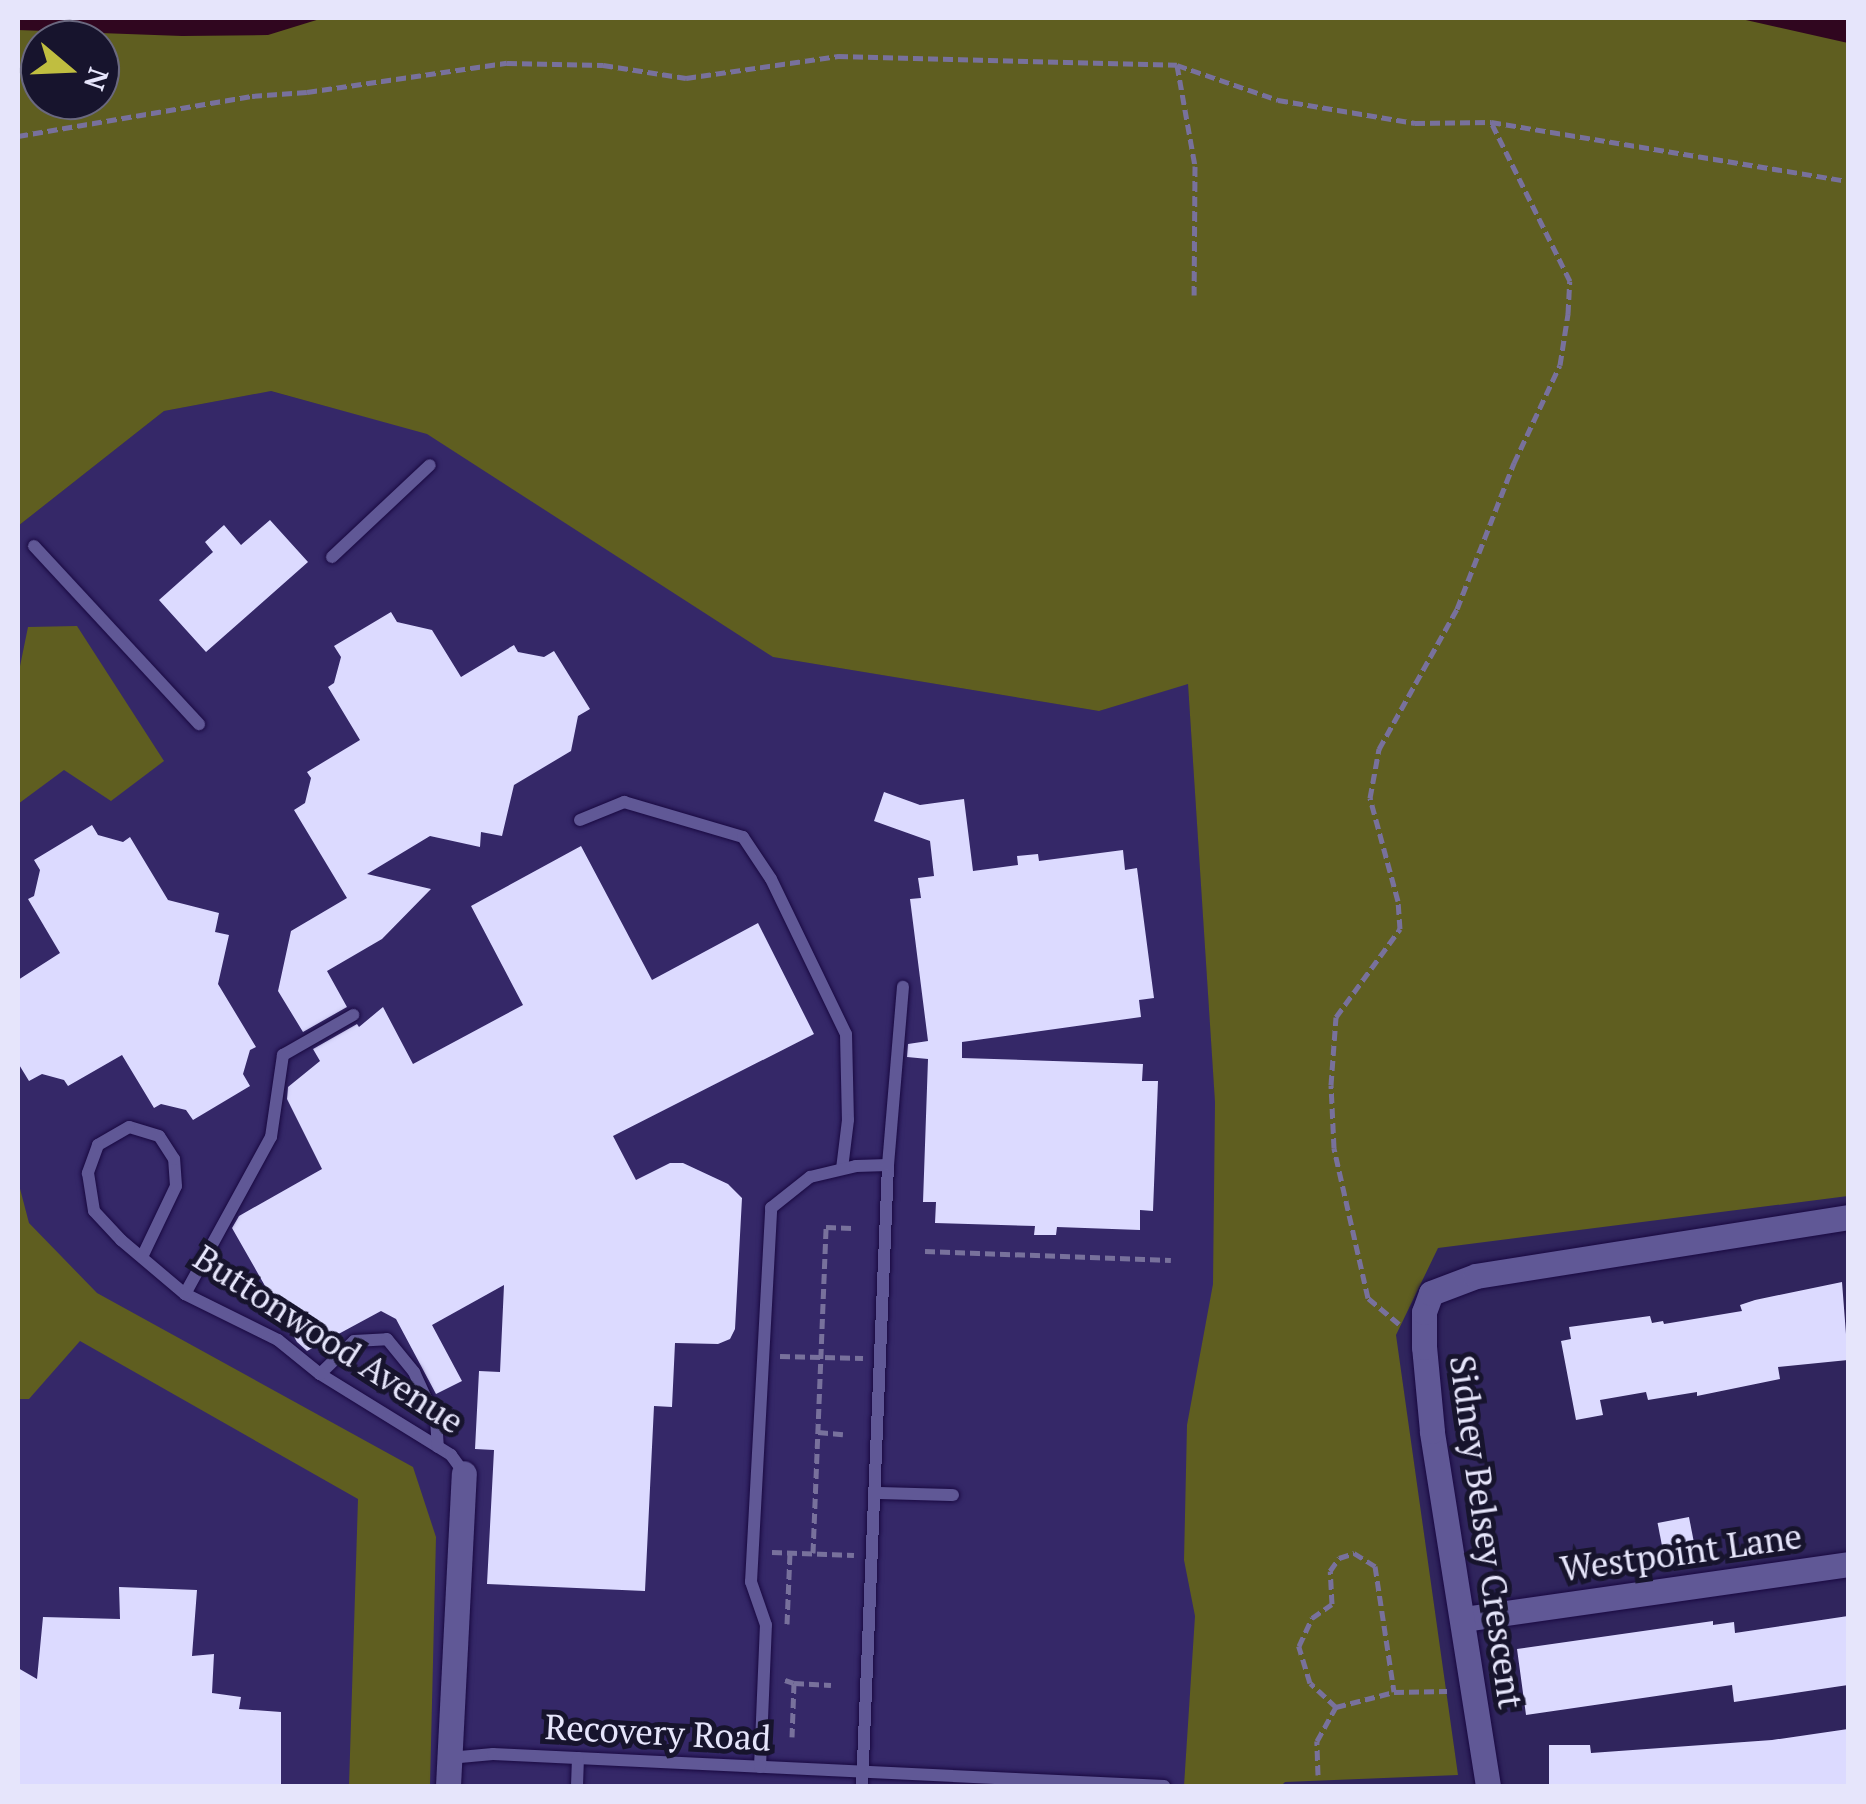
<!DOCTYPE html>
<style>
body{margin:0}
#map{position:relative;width:1866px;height:1804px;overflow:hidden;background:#30255d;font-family:"PT Serif",serif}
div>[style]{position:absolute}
.built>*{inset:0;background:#352868}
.green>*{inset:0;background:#5f5e20}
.water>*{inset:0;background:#30061f}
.building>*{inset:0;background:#dcdaff;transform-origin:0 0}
.path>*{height:5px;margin-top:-2.5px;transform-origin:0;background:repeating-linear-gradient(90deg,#78719c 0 10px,transparent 0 15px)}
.roads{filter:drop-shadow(0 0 2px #190941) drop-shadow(0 0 2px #190941)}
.service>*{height:12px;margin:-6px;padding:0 6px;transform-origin:6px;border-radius:6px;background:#605896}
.minor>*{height:25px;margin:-12.5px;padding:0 12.5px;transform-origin:12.5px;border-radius:12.5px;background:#605896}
span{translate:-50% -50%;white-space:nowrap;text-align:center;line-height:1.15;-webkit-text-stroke:10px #17142d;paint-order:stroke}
.street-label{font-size:35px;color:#e6e5fb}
.frame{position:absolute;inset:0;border:20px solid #e6e5fb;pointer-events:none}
.north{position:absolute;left:20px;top:20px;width:100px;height:100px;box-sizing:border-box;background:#17142d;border:2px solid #6a687f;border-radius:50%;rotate:109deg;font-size:28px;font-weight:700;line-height:40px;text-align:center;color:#e6e5fb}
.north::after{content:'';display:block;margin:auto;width:35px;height:45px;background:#c0be40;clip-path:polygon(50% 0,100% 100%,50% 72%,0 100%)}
</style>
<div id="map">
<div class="built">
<div style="clip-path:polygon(270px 391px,427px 433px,774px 657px,1099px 711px,1188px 683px,1242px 1514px,1282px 1786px,18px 1786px,18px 526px,164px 411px)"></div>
</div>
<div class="green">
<div style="clip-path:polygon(evenodd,18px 18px,1848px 18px,1848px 1196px,1438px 1248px,1396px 1335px,1458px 1775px,1285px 1782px,1281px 1786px,1184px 1786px,1195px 1616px,1184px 1560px,1187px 1425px,1213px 1284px,1215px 1102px,1188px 684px,1099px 711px,773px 657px,427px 434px,271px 391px,164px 411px,18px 526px,18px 18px,40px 40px,100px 40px,100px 100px,40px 100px,40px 40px)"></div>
<div style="clip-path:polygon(77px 626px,164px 761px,111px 801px,64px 770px,18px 804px,18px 676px,28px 627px)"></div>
<div style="clip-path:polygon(18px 1181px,29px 1223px,97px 1293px,413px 1467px,436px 1537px,430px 1786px,349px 1786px,358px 1499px,80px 1341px,29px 1399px,18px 1399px)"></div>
</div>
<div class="water">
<div style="clip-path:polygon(18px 18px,323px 18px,268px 35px,182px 36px,18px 30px)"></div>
<div style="clip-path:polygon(1737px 18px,1848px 18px,1848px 43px)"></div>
</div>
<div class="building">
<div style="clip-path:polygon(270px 520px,308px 562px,206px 652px,159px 600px,213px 552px,205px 542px,224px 525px,241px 545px)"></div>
<div style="clip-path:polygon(391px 612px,397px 622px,432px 630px,461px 677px,514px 645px,518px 652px,544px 657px,554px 651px,590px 709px,578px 716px,571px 751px,514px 785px,502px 836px,481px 832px,480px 847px,430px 836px,367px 874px,431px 889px,382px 939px,327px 971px,347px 1007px,303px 1032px,278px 991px,291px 931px,347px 898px,294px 810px,305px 803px,311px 778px,307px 772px,360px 740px,328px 687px,334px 683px,341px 657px,334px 646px)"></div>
<div style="clip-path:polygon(884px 792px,920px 805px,964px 799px,973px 871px,1018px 865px,1017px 856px,1038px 854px,1039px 861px,1123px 850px,1125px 870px,1137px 868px,1154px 998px,1139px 1000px,1141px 1017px,962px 1042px,962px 1058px,1143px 1064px,1142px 1081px,1158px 1081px,1153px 1211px,1140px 1210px,1140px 1230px,1057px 1227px,1056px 1235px,1034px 1235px,1035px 1226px,935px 1223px,936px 1202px,923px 1202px,928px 1059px,907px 1057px,908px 1044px,928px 1041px,910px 899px,921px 898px,918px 878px,934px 876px,930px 841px,874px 821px)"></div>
<div style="clip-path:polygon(92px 825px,98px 835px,123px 842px,130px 837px,168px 900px,219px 913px,215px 932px,229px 935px,218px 984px,256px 1047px,250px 1050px,243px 1074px,250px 1086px,193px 1120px,186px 1110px,161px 1104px,154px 1108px,122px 1055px,68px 1086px,64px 1080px,42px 1074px,29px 1081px,18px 1063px,18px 980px,60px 953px,28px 899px,34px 896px,40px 870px,34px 860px)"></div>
<div style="clip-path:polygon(581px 846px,652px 980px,758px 923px,814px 1034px,613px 1136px,636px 1180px,670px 1163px,683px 1163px,728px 1184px,742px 1198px,735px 1329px,730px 1339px,718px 1344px,675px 1343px,672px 1407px,654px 1406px,645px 1591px,487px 1584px,494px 1450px,475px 1449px,479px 1371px,500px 1372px,504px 1285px,432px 1325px,462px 1381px,436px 1394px,396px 1319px,381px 1311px,307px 1351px,297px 1342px,232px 1228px,239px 1216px,322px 1169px,287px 1099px,288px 1087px,320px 1061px,313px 1049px,357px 1024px,359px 1027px,383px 1007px,413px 1064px,523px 1005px,471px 906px)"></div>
<div style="clip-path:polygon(1842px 1282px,1848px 1360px,1778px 1367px,1780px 1379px,1697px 1396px,1697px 1392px,1648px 1400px,1646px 1392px,1600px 1400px,1603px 1415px,1576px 1420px,1561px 1341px,1571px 1339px,1569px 1327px,1650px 1316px,1652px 1323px,1663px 1321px,1664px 1324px,1742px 1311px,1740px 1305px,1755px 1300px)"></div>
<div style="left:1689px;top:1517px;width:31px;height:32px;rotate:79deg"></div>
<div style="clip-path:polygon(119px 1587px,197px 1590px,192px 1656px,214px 1654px,212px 1693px,241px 1697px,239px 1709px,281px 1712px,281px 1786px,18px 1786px,18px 1668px,37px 1679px,43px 1617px,120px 1619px)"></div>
<div style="clip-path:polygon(1848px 1616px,1848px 1685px,1734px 1702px,1732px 1685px,1526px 1715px,1517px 1649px,1713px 1621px,1713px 1625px,1734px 1622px,1735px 1633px)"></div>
<div style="clip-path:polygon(1848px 1729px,1848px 1786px,1549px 1786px,1549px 1745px,1590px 1745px,1591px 1753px,1772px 1740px)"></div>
</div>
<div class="path">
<div style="left:1177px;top:65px;width:103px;rotate:79.9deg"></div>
<div style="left:1195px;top:166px;width:129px;rotate:90.4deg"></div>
<div style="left:18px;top:136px;width:237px;rotate:-9.7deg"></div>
<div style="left:252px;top:96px;width:55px;rotate:-4.2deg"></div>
<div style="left:307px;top:92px;width:202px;rotate:-8.3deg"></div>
<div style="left:507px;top:63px;width:96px;rotate:1.2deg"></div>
<div style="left:603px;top:65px;width:84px;rotate:8.9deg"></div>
<div style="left:686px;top:78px;width:154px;rotate:-8.2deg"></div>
<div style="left:838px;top:56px;width:339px;rotate:1.5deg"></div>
<div style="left:1177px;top:65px;width:107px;rotate:19.1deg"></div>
<div style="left:1278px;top:100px;width:139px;rotate:9.5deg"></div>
<div style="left:1415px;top:123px;width:76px;rotate:-0.8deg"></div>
<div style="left:1491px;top:122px;width:362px;rotate:9.4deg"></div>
<div style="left:925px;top:1251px;width:246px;rotate:2.1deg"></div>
<div style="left:1399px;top:1324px;width:40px;rotate:-140deg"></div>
<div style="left:1368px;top:1298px;width:154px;rotate:-102.8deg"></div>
<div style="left:1334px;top:1148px;width:63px;rotate:-92.7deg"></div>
<div style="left:1331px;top:1085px;width:68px;rotate:-85.8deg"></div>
<div style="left:1336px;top:1017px;width:109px;rotate:-54deg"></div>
<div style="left:1400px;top:929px;width:28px;rotate:-94deg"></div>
<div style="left:1398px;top:901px;width:107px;rotate:-105.2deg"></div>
<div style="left:1370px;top:798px;width:50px;rotate:-79.6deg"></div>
<div style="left:1379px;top:749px;width:160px;rotate:-60.9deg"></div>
<div style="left:1457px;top:609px;width:157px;rotate:-68.7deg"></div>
<div style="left:1514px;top:463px;width:108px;rotate:-64.9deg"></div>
<div style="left:1560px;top:365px;width:52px;rotate:-81.1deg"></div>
<div style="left:1568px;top:314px;width:33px;rotate:-87deg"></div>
<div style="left:1570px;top:281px;width:178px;rotate:-116.4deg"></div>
<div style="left:780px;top:1356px;width:83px;rotate:1.4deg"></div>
<div style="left:818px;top:1432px;width:25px;rotate:5deg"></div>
<div style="left:772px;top:1552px;width:82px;rotate:2.1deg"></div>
<div style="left:813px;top:1553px;width:326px;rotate:-87.7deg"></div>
<div style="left:826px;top:1227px;width:26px;rotate:2deg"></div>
<div style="left:787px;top:1624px;width:72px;rotate:-87.6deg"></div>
<div style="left:785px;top:1680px;width:9px;rotate:18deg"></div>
<div style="left:794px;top:1683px;width:54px;rotate:92.1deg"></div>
<div style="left:794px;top:1683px;width:37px;rotate:3deg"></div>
<div style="left:1336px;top:1707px;width:35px;rotate:-137deg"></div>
<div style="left:1310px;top:1683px;width:39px;rotate:-107deg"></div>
<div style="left:1299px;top:1646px;width:31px;rotate:-65deg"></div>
<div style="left:1312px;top:1618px;width:24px;rotate:-35deg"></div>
<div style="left:1332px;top:1604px;width:33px;rotate:-93deg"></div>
<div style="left:1330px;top:1571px;width:16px;rotate:-55deg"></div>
<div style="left:1339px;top:1558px;width:16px;rotate:-18deg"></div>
<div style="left:1354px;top:1553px;width:25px;rotate:32deg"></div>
<div style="left:1375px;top:1566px;width:127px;rotate:81.4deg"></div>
<div style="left:1318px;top:1775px;width:34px;rotate:-92deg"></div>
<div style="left:1317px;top:1741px;width:39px;rotate:-61deg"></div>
<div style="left:1336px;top:1707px;width:60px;rotate:-14.5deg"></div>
<div style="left:1394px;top:1692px;width:53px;rotate:-1.1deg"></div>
</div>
<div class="roads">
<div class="service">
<div style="left:34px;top:546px;width:243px;rotate:47.2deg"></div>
<div style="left:332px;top:557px;width:134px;rotate:-43.2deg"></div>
<div style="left:580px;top:820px;width:48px;rotate:-22.2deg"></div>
<div style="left:624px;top:802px;width:124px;rotate:16.4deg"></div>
<div style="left:743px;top:837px;width:50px;rotate:56.3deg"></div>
<div style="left:771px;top:879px;width:172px;rotate:64.2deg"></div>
<div style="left:846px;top:1034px;width:86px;rotate:88.7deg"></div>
<div style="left:848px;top:1120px;width:49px;rotate:97deg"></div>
<div style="left:143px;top:1255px;width:76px;rotate:-64.4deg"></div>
<div style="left:176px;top:1186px;width:27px;rotate:-94deg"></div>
<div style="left:174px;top:1159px;width:27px;rotate:-123deg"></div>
<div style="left:159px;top:1136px;width:31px;rotate:-163deg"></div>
<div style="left:129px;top:1127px;width:36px;rotate:150deg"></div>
<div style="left:98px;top:1145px;width:30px;rotate:110deg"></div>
<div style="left:88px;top:1173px;width:38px;rotate:81deg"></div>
<div style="left:94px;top:1211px;width:40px;rotate:47deg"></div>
<div style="left:121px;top:1240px;width:84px;rotate:40.2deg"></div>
<div style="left:185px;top:1294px;width:104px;rotate:26.3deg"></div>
<div style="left:278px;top:1340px;width:54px;rotate:39deg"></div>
<div style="left:320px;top:1374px;width:154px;rotate:31.7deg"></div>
<div style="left:451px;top:1455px;width:22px;rotate:54deg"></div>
<div style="left:185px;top:1294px;width:179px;rotate:-61.3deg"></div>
<div style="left:271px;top:1137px;width:83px;rotate:-81.7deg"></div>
<div style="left:283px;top:1055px;width:81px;rotate:-29.7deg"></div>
<div style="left:320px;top:1374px;width:47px;rotate:-44.1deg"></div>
<div style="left:354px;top:1341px;width:33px;rotate:-3deg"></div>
<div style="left:387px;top:1339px;width:43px;rotate:50.7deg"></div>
<div style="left:414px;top:1372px;width:53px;rotate:65.4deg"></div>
<div style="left:436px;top:1420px;width:27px;rotate:86deg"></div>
<div style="left:877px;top:1493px;width:76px;rotate:1.5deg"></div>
<div style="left:449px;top:1758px;width:44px;rotate:-5.2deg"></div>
<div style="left:493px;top:1754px;width:672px;rotate:2.73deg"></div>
<div style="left:760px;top:1767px;width:142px;rotate:-87.6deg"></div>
<div style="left:766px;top:1625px;width:46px;rotate:-109.2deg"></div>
<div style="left:751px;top:1582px;width:375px;rotate:-86.9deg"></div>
<div style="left:771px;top:1208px;width:50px;rotate:-38.5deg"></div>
<div style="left:810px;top:1177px;width:47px;rotate:-13.4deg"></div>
<div style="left:856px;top:1166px;width:32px;rotate:-2deg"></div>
<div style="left:577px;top:1786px;width:28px;rotate:-88deg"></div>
<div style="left:862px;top:1786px;width:622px;rotate:-87.6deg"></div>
<div style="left:888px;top:1165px;width:179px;rotate:-85.2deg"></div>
</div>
<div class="minor">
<div style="left:1463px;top:1619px;width:389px;rotate:-8.1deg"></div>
<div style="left:448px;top:1786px;width:313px;rotate:-87.1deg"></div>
<div style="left:1488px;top:1786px;width:359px;rotate:-99deg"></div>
<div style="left:1432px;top:1431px;width:84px;rotate:-95.4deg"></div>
<div style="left:1424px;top:1347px;width:35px;rotate:-90deg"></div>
<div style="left:1424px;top:1312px;width:20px;rotate:-70deg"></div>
<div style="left:1431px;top:1293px;width:48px;rotate:-20.7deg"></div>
<div style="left:1476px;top:1276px;width:377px;rotate:-9deg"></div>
</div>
</div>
<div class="street-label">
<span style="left:329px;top:1339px;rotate:33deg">Buttonwood Avenue</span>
<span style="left:1487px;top:1532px;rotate:82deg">Sidney Belsey Crescent</span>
<span style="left:1681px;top:1552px;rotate:-8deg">Westpoint Lane</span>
<span style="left:658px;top:1732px;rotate:3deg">Recovery Road</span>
</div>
<div class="frame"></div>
<div class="north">N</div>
</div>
